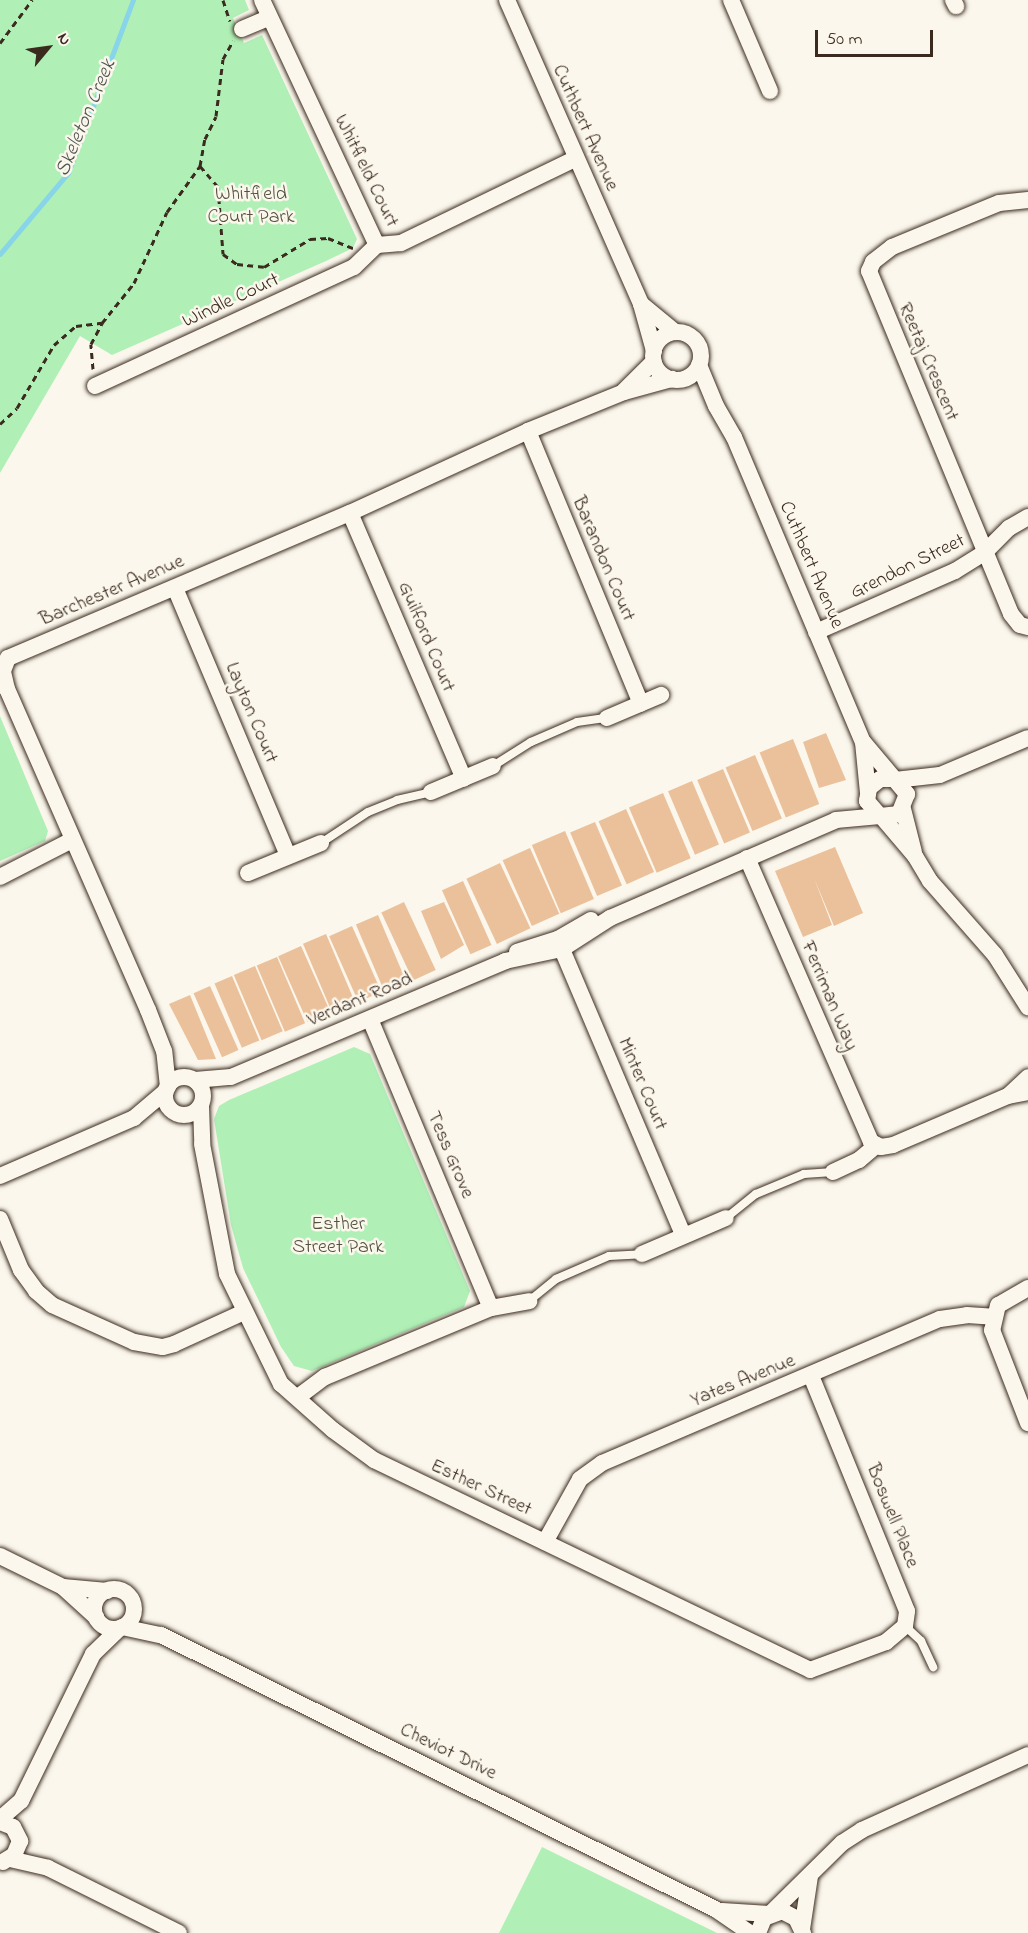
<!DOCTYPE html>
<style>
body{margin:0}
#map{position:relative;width:1028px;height:1933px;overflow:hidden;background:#fbf7ec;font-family:"Indie Flower",sans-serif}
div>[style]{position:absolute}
.green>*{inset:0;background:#b0f0b7}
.stream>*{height:4.5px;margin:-2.25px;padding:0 2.25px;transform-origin:2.25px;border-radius:2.25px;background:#88d4e8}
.building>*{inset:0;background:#ebc19b;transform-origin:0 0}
.path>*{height:3px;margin-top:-1.5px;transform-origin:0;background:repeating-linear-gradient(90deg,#3b2a1e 0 6px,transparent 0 10.5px)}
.roads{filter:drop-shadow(0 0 2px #3b2a1e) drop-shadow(0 0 2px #3b2a1e)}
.lane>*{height:8px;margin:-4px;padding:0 4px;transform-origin:4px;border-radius:4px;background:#fbf7ec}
.street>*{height:16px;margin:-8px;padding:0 8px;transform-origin:8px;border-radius:8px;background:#fbf7ec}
.street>.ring{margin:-8px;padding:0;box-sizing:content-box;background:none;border:16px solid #fbf7ec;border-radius:50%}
span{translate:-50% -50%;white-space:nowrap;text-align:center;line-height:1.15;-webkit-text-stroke:5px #fbf7ec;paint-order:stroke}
.street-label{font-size:20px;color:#3b2a1e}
.park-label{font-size:20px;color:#52523d}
.water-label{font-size:21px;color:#4e5450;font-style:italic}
.north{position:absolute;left:18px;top:18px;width:60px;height:60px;-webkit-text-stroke:4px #fbf7ec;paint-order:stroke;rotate:61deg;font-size:16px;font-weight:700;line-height:24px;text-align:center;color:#3b2a1e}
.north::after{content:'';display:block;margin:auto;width:21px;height:27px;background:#3b2a1e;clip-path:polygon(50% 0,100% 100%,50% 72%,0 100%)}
.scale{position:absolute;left:815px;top:30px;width:118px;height:27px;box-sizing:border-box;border:3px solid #3b2a1e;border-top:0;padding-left:8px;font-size:18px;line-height:21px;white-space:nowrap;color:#3b2a1e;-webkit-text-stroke:4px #fbf7ec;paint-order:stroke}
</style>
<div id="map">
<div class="green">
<div style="clip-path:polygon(0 0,245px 0,249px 10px,233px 18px,244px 43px,262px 35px,357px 239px,353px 248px,326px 261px,112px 355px,80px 336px,0 473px)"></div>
<div style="clip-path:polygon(0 716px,48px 831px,45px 841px,0 861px)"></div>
<div style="clip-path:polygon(354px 1047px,370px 1054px,470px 1291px,464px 1307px,312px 1371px,294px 1366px,281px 1347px,243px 1268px,231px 1225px,214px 1119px,219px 1106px,229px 1100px)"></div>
<div style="clip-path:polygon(542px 1847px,715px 1932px,717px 1933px,499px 1933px)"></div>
</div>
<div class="stream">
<div style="left:0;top:254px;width:106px;rotate:-50deg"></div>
<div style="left:68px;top:173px;width:185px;rotate:-69.4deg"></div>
</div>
<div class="building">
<div style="clip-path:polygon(826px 733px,846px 780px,819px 788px,803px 742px)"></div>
<div style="left:793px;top:739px;width:70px;height:36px;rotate:68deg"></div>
<div style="left:755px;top:755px;width:69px;height:32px;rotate:67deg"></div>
<div style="left:723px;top:769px;width:69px;height:28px;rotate:67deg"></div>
<div style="left:692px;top:781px;width:69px;height:26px;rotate:67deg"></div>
<div style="left:663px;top:793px;width:71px;height:37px;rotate:67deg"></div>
<div style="left:626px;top:809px;width:69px;height:30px;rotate:66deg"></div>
<div style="left:595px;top:822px;width:69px;height:27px;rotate:67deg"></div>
<div style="left:565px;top:831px;width:74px;height:36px;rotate:67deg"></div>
<div style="clip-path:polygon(835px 847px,863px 913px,834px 926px,814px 878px,832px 925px,803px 937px,775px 871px)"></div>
<div style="left:530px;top:848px;width:72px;height:30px;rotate:66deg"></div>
<div style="left:500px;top:863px;width:72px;height:37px;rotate:65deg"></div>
<div style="left:463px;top:881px;width:70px;height:23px;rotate:66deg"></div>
<div style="left:404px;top:902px;width:75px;height:25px;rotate:65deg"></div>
<div style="clip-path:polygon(444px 902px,464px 945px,441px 959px,421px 911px)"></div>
<div style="left:378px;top:915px;width:72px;height:24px;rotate:67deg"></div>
<div style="left:352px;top:926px;width:72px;height:25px;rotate:66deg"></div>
<div style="left:326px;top:934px;width:73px;height:25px;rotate:67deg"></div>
<div style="left:301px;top:946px;width:72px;height:25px;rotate:66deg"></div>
<div style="left:277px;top:957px;width:72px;height:22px;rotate:67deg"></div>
<div style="left:255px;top:966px;width:71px;height:23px;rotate:67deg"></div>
<div style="left:232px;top:976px;width:70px;height:19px;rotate:67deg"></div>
<div style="left:210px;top:986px;width:70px;height:18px;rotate:66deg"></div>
<div style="clip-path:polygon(190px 995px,216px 1059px,198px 1060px,169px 1004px)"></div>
</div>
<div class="path">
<div style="left:223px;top:0;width:22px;rotate:72deg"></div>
<div style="left:0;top:43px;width:54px;rotate:-53.3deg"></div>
<div style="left:200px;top:166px;width:28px;rotate:49deg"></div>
<div style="left:218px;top:187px;width:67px;rotate:85.7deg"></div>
<div style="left:223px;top:254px;width:17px;rotate:36deg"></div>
<div style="left:237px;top:264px;width:27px;rotate:6deg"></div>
<div style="left:264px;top:267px;width:54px;rotate:-31.3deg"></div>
<div style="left:310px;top:239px;width:18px;rotate:-3deg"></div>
<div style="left:328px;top:238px;width:27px;rotate:22deg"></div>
<div style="left:93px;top:369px;width:25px;rotate:-95deg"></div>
<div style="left:91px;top:344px;width:24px;rotate:-62deg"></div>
<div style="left:0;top:424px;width:23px;rotate:-43deg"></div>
<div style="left:17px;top:408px;width:73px;rotate:-59.6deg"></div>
<div style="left:54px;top:345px;width:29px;rotate:-41deg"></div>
<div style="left:76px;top:326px;width:26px;rotate:-7deg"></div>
<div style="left:102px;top:323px;width:51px;rotate:-51.3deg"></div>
<div style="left:134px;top:283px;width:78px;rotate:-65.1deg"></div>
<div style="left:167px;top:212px;width:57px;rotate:-54.3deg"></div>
<div style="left:200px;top:166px;width:27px;rotate:-80deg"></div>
<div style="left:205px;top:139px;width:25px;rotate:-64deg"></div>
<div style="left:216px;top:116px;width:57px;rotate:-83deg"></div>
<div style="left:223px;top:59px;width:21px;rotate:-61deg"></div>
</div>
<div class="roads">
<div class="lane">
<div style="left:493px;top:766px;width:45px;rotate:-32.3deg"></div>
<div style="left:531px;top:742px;width:50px;rotate:-23.5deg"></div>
<div style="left:577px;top:722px;width:30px;rotate:-8deg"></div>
<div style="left:321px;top:843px;width:56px;rotate:-33.4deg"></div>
<div style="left:368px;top:812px;width:31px;rotate:-22deg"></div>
<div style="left:397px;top:800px;width:35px;rotate:-13deg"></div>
<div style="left:726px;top:1218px;width:38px;rotate:-39deg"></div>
<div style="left:756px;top:1194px;width:52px;rotate:-22.6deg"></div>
<div style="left:804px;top:1174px;width:29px;rotate:-4deg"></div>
<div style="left:529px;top:1301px;width:35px;rotate:-39deg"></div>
<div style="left:556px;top:1279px;width:58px;rotate:-23.5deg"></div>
<div style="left:609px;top:1256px;width:33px;rotate:-3deg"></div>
<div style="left:905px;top:1626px;width:22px;rotate:43deg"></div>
<div style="left:921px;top:1641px;width:29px;rotate:65deg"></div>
</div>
<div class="street">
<div style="left:262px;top:0;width:271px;rotate:64.9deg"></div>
<div style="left:377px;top:245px;width:24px;rotate:-5deg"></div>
<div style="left:401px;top:243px;width:193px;rotate:-25.8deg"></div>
<div style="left:507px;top:0;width:332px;rotate:66.2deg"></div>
<div style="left:641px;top:304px;width:49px;rotate:74.5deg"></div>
<div style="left:731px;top:0;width:99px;rotate:66.8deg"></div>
<div style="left:953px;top:0;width:7px;rotate:63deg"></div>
<div style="left:242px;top:29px;width:30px;rotate:-23deg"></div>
<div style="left:1028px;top:200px;width:29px;rotate:174deg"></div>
<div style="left:999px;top:203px;width:116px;rotate:157.6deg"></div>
<div style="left:892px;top:247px;width:24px;rotate:142deg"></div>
<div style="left:873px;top:262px;width:10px;rotate:114deg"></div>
<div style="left:869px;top:271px;width:371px;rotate:67.5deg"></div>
<div style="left:1011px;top:614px;width:14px;rotate:51deg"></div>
<div style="left:1020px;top:625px;width:8px;rotate:14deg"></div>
<div style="left:641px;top:304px;width:44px;rotate:39.5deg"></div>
<div class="ring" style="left:653px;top:332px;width:32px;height:32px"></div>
<div style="left:699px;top:365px;width:44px;rotate:67.5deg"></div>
<div style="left:716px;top:406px;width:36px;rotate:60deg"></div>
<div style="left:734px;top:437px;width:331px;rotate:67.1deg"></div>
<div style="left:863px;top:742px;width:51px;rotate:84.4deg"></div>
<div style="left:95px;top:386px;width:285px;rotate:-24.7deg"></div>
<div style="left:354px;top:267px;width:32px;rotate:-44deg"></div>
<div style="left:624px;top:391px;width:42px;rotate:-45deg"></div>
<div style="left:528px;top:431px;width:295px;rotate:67.5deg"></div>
<div style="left:350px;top:513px;width:289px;rotate:66.8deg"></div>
<div style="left:175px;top:588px;width:290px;rotate:67.1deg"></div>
<div style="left:816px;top:632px;width:152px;rotate:-23.7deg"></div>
<div style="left:955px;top:571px;width:36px;rotate:-32deg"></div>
<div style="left:985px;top:552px;width:34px;rotate:-45deg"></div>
<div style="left:1009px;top:528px;width:22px;rotate:-30deg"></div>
<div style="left:607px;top:718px;width:59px;rotate:-23.1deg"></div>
<div style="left:864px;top:743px;width:67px;rotate:49.9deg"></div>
<div style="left:907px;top:794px;width:22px;rotate:112deg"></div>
<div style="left:899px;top:814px;width:19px;rotate:174deg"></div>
<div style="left:880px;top:816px;width:20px;rotate:-131deg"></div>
<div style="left:867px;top:801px;width:13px;rotate:-81deg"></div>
<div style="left:869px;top:788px;width:14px;rotate:-39deg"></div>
<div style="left:880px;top:779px;width:13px"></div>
<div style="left:895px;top:780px;width:45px;rotate:-6.3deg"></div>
<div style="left:940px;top:775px;width:95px;rotate:-22.8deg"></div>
<div style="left:431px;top:792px;width:67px;rotate:-22.8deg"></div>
<div style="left:903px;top:809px;width:44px;rotate:75.7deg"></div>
<div style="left:882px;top:817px;width:51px;rotate:49.8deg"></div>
<div style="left:915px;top:856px;width:29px;rotate:59deg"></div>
<div style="left:930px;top:881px;width:98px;rotate:48.7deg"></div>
<div style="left:995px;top:955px;width:62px;rotate:57.6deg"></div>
<div style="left:747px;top:858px;width:310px;rotate:66.4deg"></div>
<div style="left:871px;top:1142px;width:11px;rotate:27deg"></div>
<div style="left:881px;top:1147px;width:12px;rotate:-9deg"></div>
<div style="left:893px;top:1145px;width:125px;rotate:-23.1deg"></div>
<div style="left:1008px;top:1096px;width:20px;rotate:-11deg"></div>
<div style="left:248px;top:873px;width:79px;rotate:-22.3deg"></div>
<div style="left:0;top:877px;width:81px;rotate:-27.2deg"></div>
<div style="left:558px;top:940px;width:320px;rotate:67deg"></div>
<div style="left:517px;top:952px;width:43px;rotate:-17.6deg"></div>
<div style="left:558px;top:939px;width:38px;rotate:-30deg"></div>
<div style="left:370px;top:1019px;width:313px;rotate:67.3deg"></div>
<div class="ring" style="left:165px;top:1077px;width:22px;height:22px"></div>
<div style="left:195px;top:1080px;width:36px;rotate:-5deg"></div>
<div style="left:231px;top:1077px;width:298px;rotate:-22.9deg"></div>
<div style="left:505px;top:961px;width:58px;rotate:-11.9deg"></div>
<div style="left:562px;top:949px;width:57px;rotate:-32.9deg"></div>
<div style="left:610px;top:918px;width:246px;rotate:-23.4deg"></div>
<div style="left:836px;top:820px;width:44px;rotate:-5.2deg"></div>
<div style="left:168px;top:1087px;width:36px;rotate:-96deg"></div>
<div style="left:164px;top:1051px;width:44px;rotate:-111.3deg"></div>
<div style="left:148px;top:1010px;width:351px;rotate:-113.7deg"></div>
<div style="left:7px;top:689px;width:18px;rotate:-103deg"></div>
<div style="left:3px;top:671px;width:14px;rotate:-69deg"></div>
<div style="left:8px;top:658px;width:371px;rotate:-23deg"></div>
<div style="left:350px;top:513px;width:196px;rotate:-24.7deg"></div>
<div style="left:528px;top:431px;width:104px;rotate:-22.1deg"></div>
<div style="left:624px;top:392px;width:50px;rotate:-15.2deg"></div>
<div style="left:1009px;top:1095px;width:26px;rotate:-43deg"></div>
<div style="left:201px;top:1106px;width:38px;rotate:88deg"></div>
<div style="left:202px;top:1144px;width:132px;rotate:79.1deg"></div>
<div style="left:227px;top:1274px;width:123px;rotate:63.9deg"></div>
<div style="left:281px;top:1384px;width:69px;rotate:41.5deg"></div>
<div style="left:333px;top:1430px;width:51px;rotate:36.2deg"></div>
<div style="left:374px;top:1460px;width:484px;rotate:25.7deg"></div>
<div style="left:810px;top:1670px;width:81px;rotate:-20.2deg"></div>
<div style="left:886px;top:1642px;width:25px;rotate:-40deg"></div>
<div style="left:905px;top:1626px;width:15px;rotate:-82deg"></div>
<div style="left:907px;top:1611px;width:254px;rotate:-112.2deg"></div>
<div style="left:833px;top:1172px;width:29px;rotate:-25deg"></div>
<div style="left:859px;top:1160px;width:23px;rotate:-40deg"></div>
<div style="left:0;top:1176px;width:146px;rotate:-23.4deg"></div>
<div style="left:134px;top:1118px;width:42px;rotate:-40.2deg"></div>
<div style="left:0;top:1219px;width:55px;rotate:67.6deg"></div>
<div style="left:21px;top:1270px;width:26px;rotate:54deg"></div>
<div style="left:36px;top:1291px;width:21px;rotate:41deg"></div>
<div style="left:52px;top:1305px;width:90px;rotate:24.3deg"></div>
<div style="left:134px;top:1342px;width:29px;rotate:10deg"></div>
<div style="left:163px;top:1347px;width:11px;rotate:-15deg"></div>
<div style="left:174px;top:1344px;width:77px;rotate:-24.6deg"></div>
<div style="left:642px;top:1254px;width:91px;rotate:-23.2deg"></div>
<div style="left:1028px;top:1288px;width:34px;rotate:150deg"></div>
<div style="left:998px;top:1305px;width:26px;rotate:103deg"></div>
<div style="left:992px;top:1330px;width:100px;rotate:68.8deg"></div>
<div style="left:298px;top:1397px;width:34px;rotate:-37deg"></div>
<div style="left:325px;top:1377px;width:180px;rotate:-22.6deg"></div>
<div style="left:491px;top:1308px;width:39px;rotate:-10deg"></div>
<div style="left:545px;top:1542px;width:72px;rotate:-60.9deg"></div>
<div style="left:580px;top:1479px;width:27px;rotate:-36deg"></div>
<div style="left:602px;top:1463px;width:367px;rotate:-23.1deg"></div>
<div style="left:940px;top:1319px;width:27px;rotate:-8deg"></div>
<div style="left:967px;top:1315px;width:26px;rotate:4deg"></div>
<div style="left:0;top:1556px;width:70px;rotate:26.2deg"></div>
<div style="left:63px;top:1587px;width:45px;rotate:42.3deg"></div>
<div style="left:63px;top:1587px;width:44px;rotate:5.2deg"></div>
<div class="ring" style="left:94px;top:1589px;width:24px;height:24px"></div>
<div style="left:122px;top:1627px;width:40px;rotate:12deg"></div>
<div style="left:161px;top:1635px;width:618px;rotate:26.32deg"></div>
<div style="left:715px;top:1909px;width:42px;rotate:34.4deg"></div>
<div style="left:0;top:1819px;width:28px;rotate:-41deg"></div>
<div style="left:21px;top:1801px;width:164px;rotate:-63.9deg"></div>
<div style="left:93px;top:1654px;width:37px;rotate:-44deg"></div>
<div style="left:0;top:1822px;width:14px;rotate:21deg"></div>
<div style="left:13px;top:1827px;width:16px;rotate:63deg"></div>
<div style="left:20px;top:1841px;width:15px;rotate:113deg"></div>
<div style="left:14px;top:1855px;width:13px;rotate:148deg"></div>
<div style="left:10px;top:1859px;width:39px;rotate:13deg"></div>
<div style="left:48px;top:1868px;width:146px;rotate:26.4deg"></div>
<div style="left:722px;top:1911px;width:47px;rotate:3.7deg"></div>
<div style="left:771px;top:1913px;width:100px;rotate:-44.6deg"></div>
<div style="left:842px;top:1843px;width:24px;rotate:-33deg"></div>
<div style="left:862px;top:1830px;width:182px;rotate:-24.3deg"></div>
<div style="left:802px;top:1929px;width:54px;rotate:-81.4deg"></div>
<div style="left:758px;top:1933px;width:16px;rotate:-68deg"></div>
<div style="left:764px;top:1918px;width:19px;rotate:-21deg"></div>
<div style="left:782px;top:1911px;width:16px;rotate:27deg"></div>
<div style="left:796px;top:1918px;width:17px;rotate:65deg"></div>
</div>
</div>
<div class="street-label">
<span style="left:585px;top:128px;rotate:66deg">Cuthbert Avenue</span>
<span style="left:366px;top:171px;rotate:64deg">Whitfield Court</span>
<span style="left:231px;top:301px;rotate:-25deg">Windle Court</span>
<span style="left:928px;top:362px;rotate:67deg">Reetaj Crescent</span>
<span style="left:603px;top:559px;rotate:67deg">Barandon Court</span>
<span style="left:811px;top:565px;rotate:67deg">Cuthbert Avenue</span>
<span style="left:908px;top:567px;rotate:-26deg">Grendon Street</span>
<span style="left:112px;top:591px;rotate:-23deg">Barchester Avenue</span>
<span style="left:426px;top:637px;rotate:67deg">Guilford Court</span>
<span style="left:251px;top:713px;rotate:67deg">Layton Court</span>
<span style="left:829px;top:996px;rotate:67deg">Ferriman Way</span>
<span style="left:360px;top:1000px;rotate:-23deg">Verdant Road</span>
<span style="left:642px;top:1084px;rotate:67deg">Minter Court</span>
<span style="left:450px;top:1155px;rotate:67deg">Tess Grove</span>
<span style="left:743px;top:1381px;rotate:-22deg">Yates Avenue</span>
<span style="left:481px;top:1488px;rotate:25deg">Esther Street</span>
<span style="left:892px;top:1516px;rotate:68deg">Boswell Place</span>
<span style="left:448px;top:1752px;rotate:26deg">Cheviot Drive</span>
</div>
<div class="park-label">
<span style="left:251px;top:206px">Whitfield<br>Court Park</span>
<span style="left:338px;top:1236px">Esther<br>Street Park</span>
</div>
<div class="water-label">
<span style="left:86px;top:118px;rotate:-67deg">Skeleton Creek</span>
</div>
<div class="north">N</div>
<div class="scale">50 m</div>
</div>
